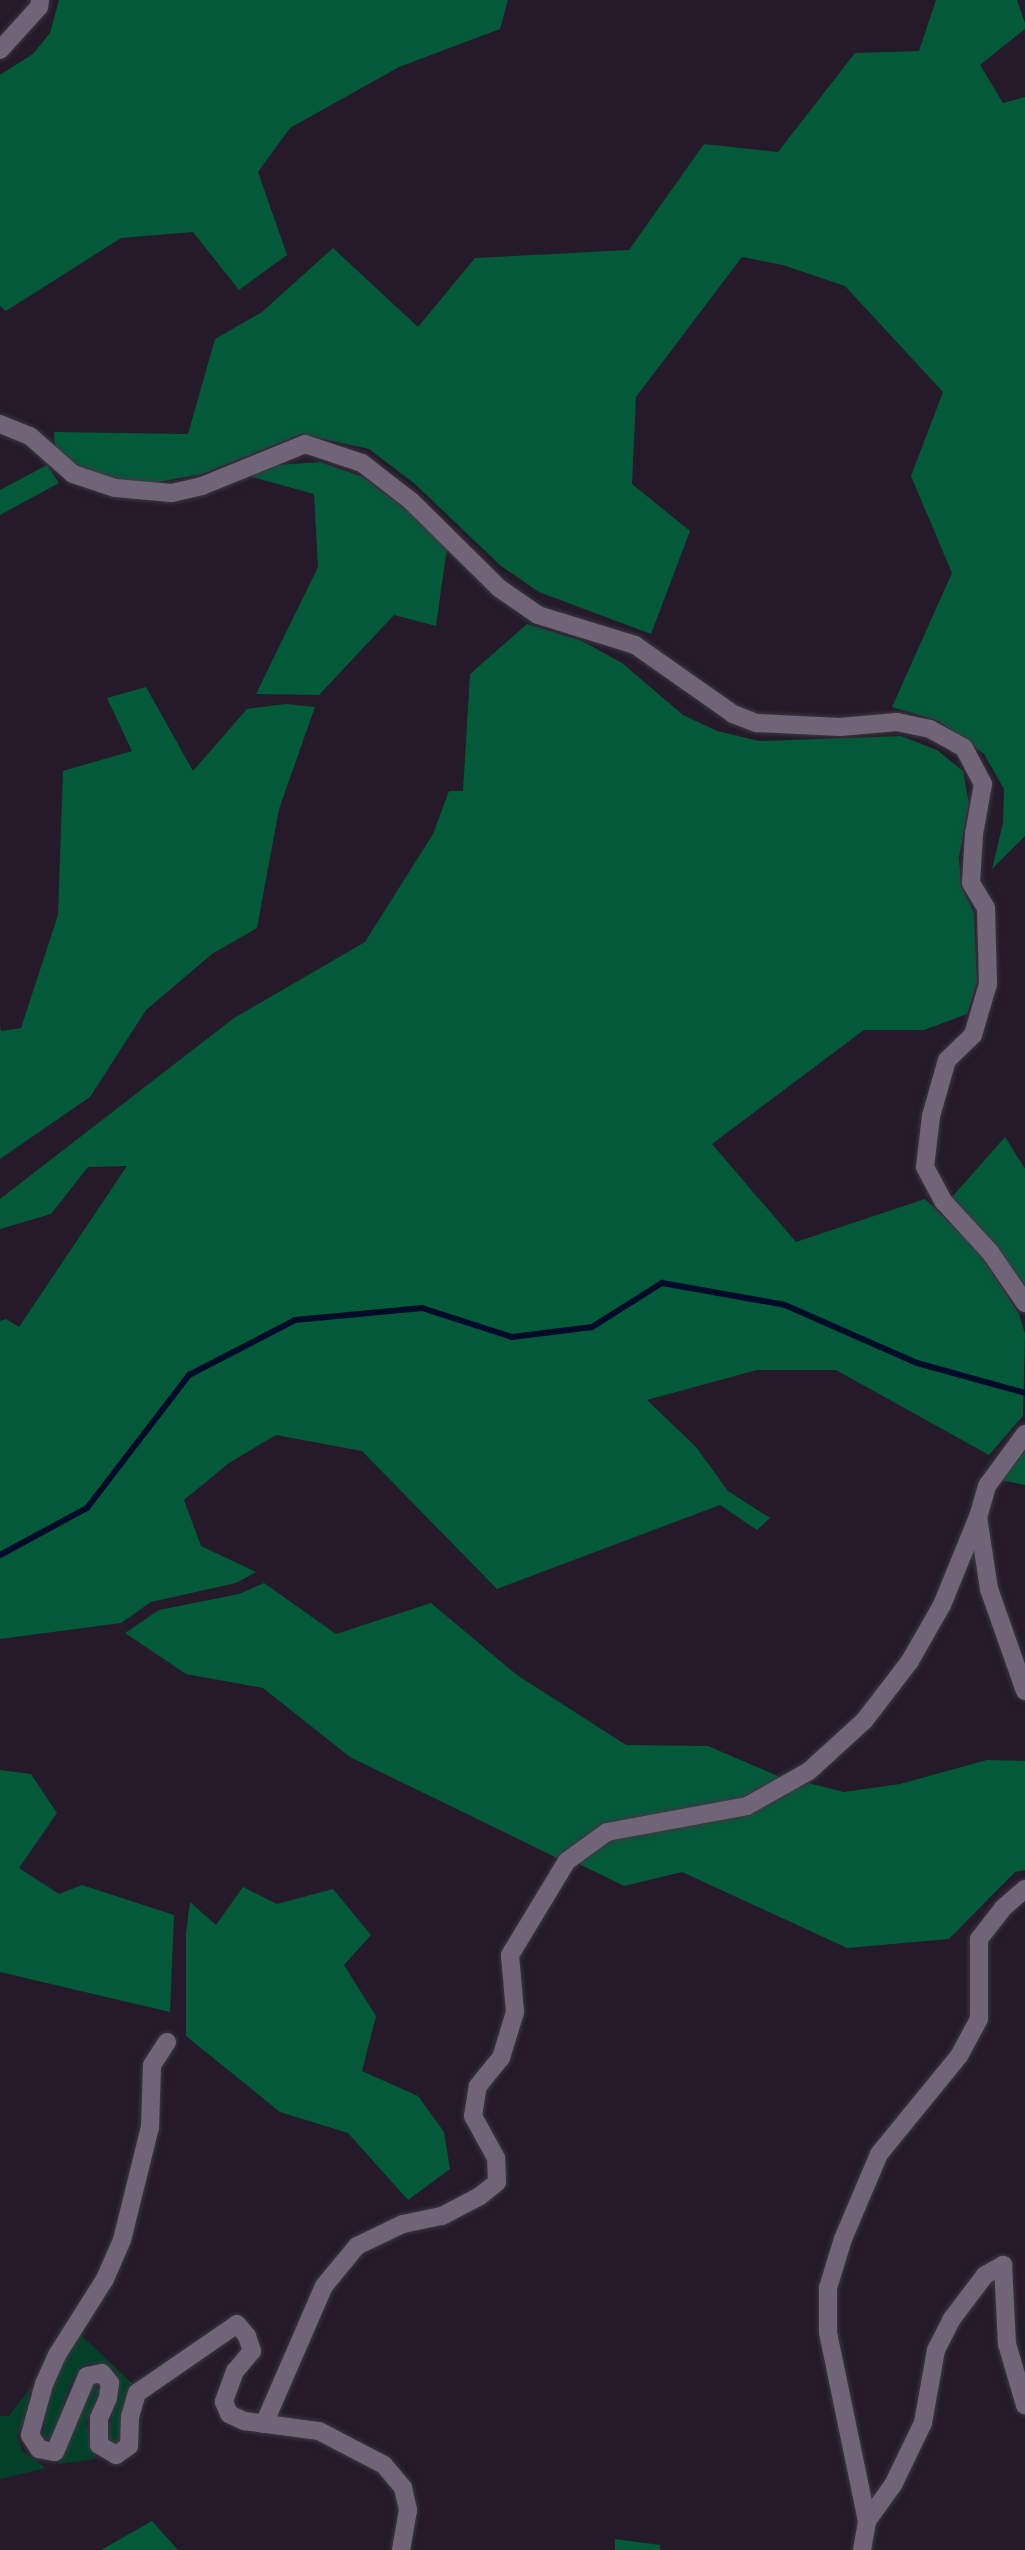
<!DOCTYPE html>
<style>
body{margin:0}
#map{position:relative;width:1025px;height:2550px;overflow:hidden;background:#241a29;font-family:"Playfair Display",serif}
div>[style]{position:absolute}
.green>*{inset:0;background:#024028}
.forest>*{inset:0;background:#035a39}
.stream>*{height:6px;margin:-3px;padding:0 3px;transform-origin:3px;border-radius:3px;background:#000b2a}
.roads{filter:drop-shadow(0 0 2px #3e3742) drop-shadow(0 0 2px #3e3742)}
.street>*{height:18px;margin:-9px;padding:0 9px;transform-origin:9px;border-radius:9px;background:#706577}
span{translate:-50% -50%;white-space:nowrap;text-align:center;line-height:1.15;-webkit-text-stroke:8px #0b070d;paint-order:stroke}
</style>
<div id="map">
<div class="green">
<div style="clip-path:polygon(80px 2334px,133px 2384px,117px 2447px,108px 2439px,116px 2391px,114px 2375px,101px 2363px,84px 2365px,71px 2382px,53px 2438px,43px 2438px,47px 2397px,55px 2372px)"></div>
<div style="clip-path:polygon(93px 2384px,101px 2391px,86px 2422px,96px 2459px,58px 2464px)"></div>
<div style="clip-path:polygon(30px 2388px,27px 2414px,17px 2436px,22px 2451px,46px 2468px,0 2479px,0 2416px,9px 2416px)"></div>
</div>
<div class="forest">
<div style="clip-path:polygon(59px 0,508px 0,500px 29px,399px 67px,290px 128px,258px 172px,287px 255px,239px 290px,193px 232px,121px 238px,6px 311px,0 306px,0 75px,33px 54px,50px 33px)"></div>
<div style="clip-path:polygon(936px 0,1017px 0,1025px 23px,1025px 29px,980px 65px,1003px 103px,1025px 97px,1025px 836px,992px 869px,1003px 823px,1004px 789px,984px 754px,939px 721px,892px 707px,952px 573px,911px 476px,943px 392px,845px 286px,783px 265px,742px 257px,636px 397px,632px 484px,690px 531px,651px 634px,539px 592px,501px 566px,415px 484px,369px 449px,301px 434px,202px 474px,142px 485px,74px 468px,55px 453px,54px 432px,188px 434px,215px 339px,262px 312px,333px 248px,418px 327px,475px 258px,629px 250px,704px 144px,778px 152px,855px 53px,919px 51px)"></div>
<div style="clip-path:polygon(320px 462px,363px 477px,408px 511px,447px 548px,436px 626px,394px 615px,319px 695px,256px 694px,318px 567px,314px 494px,245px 475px,277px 465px)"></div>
<div style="clip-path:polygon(47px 465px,59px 483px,0 515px,0 490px)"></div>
<div style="clip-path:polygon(527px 624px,582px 641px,622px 663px,683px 715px,717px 731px,759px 741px,901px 736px,937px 750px,963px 771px,969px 804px,959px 857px,961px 886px,974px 913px,977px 982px,967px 1014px,924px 1030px,864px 1030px,712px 1144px,796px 1242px,925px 1199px,977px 1249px,1019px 1314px,1025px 1334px,1023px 1416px,989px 1455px,836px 1370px,757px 1370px,647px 1400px,696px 1447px,728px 1491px,770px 1518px,757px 1530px,720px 1505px,497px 1589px,362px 1451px,276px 1435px,229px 1463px,184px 1500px,201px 1546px,256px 1572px,236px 1583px,151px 1602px,121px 1623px,0 1639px,0 1321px,6px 1319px,19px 1327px,127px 1166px,88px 1167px,51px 1214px,0 1229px,0 1199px,234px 1018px,365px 942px,433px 834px,449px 791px,463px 791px,470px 674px)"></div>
<div style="clip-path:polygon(146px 687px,193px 771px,247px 709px,286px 704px,315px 707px,279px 809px,257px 928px,212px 954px,146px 1010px,90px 1097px,0 1159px,0 1026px,1px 1031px,21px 1028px,58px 915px,63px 771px,132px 751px,107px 698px)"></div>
<div style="clip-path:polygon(1005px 1137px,1025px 1169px,1025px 1287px,952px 1197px)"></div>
<div style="clip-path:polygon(1025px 1446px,1025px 1485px,1000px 1480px)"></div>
<div style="clip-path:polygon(264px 1583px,336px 1634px,431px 1603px,517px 1675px,626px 1745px,708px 1746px,780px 1777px,741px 1798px,608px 1823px,559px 1859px,350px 1757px,263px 1688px,186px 1674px,125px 1633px,159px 1610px,239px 1594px)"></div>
<div style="clip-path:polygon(987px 1760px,1025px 1761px,1025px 1870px,1015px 1872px,949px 1939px,847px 1948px,682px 1872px,624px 1886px,575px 1862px,612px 1836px,785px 1794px,808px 1783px,844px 1792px,900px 1784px)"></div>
<div style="clip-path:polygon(0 1770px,31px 1774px,57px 1813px,19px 1868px,59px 1894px,82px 1885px,174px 1915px,170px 2012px,0 1972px)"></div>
<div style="clip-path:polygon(243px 1887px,277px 1904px,333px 1889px,371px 1935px,344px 1965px,376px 2016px,362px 2071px,418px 2096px,444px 2132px,450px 2169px,408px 2200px,348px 2133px,280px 2112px,186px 2036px,186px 1933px,190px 1902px,216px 1925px)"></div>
<div style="clip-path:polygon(152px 2521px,178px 2550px,101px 2550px)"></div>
<div style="clip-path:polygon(615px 2539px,660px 2545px,660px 2550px,615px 2550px)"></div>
</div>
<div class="stream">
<div style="left:0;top:1555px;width:99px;rotate:-28.4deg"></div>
<div style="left:87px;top:1508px;width:168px;rotate:-52.5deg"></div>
<div style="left:189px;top:1375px;width:119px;rotate:-27.4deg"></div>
<div style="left:295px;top:1320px;width:128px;rotate:-5.4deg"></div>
<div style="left:422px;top:1308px;width:95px;rotate:17.9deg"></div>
<div style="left:512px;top:1337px;width:81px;rotate:-7.1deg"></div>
<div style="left:592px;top:1327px;width:83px;rotate:-32.2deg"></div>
<div style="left:662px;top:1283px;width:125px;rotate:10.1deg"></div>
<div style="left:785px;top:1305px;width:144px;rotate:23.7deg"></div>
<div style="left:917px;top:1363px;width:112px;rotate:15.5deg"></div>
</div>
<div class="roads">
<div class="street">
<div style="left:0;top:50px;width:58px;rotate:-47.8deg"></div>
<div style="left:39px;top:7px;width:7px;rotate:-82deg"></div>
<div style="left:0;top:424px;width:32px;rotate:22deg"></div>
<div style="left:30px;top:436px;width:57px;rotate:41.5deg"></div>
<div style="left:73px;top:474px;width:44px;rotate:18.4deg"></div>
<div style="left:115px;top:488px;width:57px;rotate:5deg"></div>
<div style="left:172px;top:493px;width:31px;rotate:-13deg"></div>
<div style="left:202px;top:486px;width:111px;rotate:-22.2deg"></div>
<div style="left:305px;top:444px;width:60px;rotate:18.4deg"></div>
<div style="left:362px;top:463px;width:62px;rotate:37.8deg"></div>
<div style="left:411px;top:501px;width:124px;rotate:44.7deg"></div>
<div style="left:499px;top:588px;width:47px;rotate:34.7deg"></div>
<div style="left:538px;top:615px;width:102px;rotate:17.2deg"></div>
<div style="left:635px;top:645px;width:120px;rotate:35.1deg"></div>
<div style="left:733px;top:714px;width:26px;rotate:21deg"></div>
<div style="left:757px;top:723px;width:83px;rotate:2.8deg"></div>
<div style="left:840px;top:727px;width:57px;rotate:-5deg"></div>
<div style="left:897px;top:722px;width:34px;rotate:12deg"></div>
<div style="left:930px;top:729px;width:39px;rotate:29deg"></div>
<div style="left:964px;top:748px;width:41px;rotate:62.2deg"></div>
<div style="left:983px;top:784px;width:51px;rotate:100.2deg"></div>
<div style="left:974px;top:834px;width:49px;rotate:93.5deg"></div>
<div style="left:971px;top:883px;width:29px;rotate:59deg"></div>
<div style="left:986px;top:908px;width:76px;rotate:88.5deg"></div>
<div style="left:988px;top:984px;width:53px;rotate:106.4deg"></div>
<div style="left:973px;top:1035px;width:36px;rotate:136deg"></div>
<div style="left:947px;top:1060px;width:58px;rotate:105.9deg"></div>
<div style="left:931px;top:1116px;width:51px;rotate:96.7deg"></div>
<div style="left:925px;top:1167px;width:40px;rotate:62deg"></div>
<div style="left:944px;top:1202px;width:68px;rotate:47.4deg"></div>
<div style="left:990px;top:1252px;width:62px;rotate:55.5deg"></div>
<div style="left:1025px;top:1434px;width:64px;rotate:126.2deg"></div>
<div style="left:987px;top:1486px;width:32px;rotate:106deg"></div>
<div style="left:978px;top:1517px;width:73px;rotate:81.3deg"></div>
<div style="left:989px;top:1589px;width:108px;rotate:70.6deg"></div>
<div style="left:167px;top:2042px;width:27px;rotate:123deg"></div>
<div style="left:152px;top:2065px;width:62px;rotate:91.8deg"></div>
<div style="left:150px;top:2127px;width:116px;rotate:103.9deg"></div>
<div style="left:122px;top:2240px;width:43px;rotate:113.6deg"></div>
<div style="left:105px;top:2279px;width:90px;rotate:122.3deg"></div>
<div style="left:57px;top:2355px;width:32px;rotate:114deg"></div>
<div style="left:44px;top:2384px;width:53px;rotate:105.4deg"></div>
<div style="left:30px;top:2435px;width:17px;rotate:57deg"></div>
<div style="left:39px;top:2449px;width:16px;rotate:11deg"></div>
<div style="left:55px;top:2452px;width:82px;rotate:-67.2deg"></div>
<div style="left:87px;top:2376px;width:15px;rotate:-11deg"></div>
<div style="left:102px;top:2373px;width:13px;rotate:51deg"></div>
<div style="left:110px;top:2383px;width:15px;rotate:98deg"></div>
<div style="left:108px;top:2398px;width:22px;rotate:114deg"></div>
<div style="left:99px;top:2418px;width:27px;rotate:90deg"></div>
<div style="left:99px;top:2445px;width:20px;rotate:30deg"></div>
<div style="left:116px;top:2455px;width:16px;rotate:-35deg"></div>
<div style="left:129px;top:2446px;width:29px;rotate:-88deg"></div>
<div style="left:130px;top:2417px;width:25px;rotate:-74deg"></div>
<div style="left:137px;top:2393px;width:121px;rotate:-34.6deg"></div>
<div style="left:237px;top:2324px;width:16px;rotate:50deg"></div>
<div style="left:247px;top:2336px;width:16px;rotate:72deg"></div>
<div style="left:252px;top:2351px;width:26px;rotate:130deg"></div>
<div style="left:235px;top:2371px;width:33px;rotate:110deg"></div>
<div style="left:224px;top:2402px;width:13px;rotate:67deg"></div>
<div style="left:229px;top:2414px;width:17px;rotate:25deg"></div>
<div style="left:244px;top:2421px;width:76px;rotate:7.6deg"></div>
<div style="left:319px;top:2431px;width:73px;rotate:27.6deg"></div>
<div style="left:384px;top:2465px;width:30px;rotate:50deg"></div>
<div style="left:403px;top:2488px;width:23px;rotate:77deg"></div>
<div style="left:408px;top:2510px;width:41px;rotate:99.9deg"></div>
<div style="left:264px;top:2424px;width:150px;rotate:-66.5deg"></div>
<div style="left:324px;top:2286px;width:52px;rotate:-50.5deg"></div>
<div style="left:357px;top:2246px;width:51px;rotate:-25.6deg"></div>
<div style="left:403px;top:2224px;width:40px;rotate:-12deg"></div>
<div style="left:442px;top:2216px;width:43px;rotate:-27.8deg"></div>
<div style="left:480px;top:2196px;width:22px;rotate:-39deg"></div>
<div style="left:497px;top:2182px;width:24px;rotate:-92deg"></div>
<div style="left:496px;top:2158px;width:48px;rotate:-118.7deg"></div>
<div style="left:473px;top:2116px;width:30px;rotate:-81deg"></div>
<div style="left:478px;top:2086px;width:36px;rotate:-51deg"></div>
<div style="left:501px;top:2058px;width:48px;rotate:-73.1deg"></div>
<div style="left:515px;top:2012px;width:57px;rotate:-95deg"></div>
<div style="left:510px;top:1955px;width:110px;rotate:-58.8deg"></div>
<div style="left:567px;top:1861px;width:49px;rotate:-35.9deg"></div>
<div style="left:607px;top:1832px;width:142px;rotate:-10.5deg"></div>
<div style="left:747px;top:1806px;width:71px;rotate:-29.4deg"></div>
<div style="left:809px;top:1771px;width:74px;rotate:-42.3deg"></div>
<div style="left:864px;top:1721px;width:76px;rotate:-52.5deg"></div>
<div style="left:910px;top:1661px;width:64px;rotate:-60.3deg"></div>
<div style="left:942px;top:1605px;width:95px;rotate:-67.8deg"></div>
<div style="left:867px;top:2521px;width:44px;rotate:-54.2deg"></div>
<div style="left:893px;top:2485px;width:69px;rotate:-64.2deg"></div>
<div style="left:923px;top:2423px;width:74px;rotate:-79.9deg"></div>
<div style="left:936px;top:2350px;width:34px;rotate:-63deg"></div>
<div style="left:951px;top:2320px;width:56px;rotate:-52.9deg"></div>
<div style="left:985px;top:2275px;width:21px;rotate:-29deg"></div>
<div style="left:1003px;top:2265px;width:79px;rotate:87.1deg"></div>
<div style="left:1007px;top:2344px;width:64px;rotate:73.6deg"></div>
<div style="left:862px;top:2550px;width:29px;rotate:-80deg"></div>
<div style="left:867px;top:2521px;width:193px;rotate:-101.7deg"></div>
<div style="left:828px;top:2332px;width:44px;rotate:-90deg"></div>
<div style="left:828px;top:2288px;width:51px;rotate:-73deg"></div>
<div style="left:843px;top:2239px;width:92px;rotate:-67deg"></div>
<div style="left:879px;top:2154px;width:127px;rotate:-50.8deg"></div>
<div style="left:959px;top:2056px;width:42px;rotate:-61.6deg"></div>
<div style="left:979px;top:2019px;width:80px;rotate:-90deg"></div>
<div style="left:979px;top:1939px;width:39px;rotate:-52deg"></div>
<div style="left:1003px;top:1908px;width:29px;rotate:-41deg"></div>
</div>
</div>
</div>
